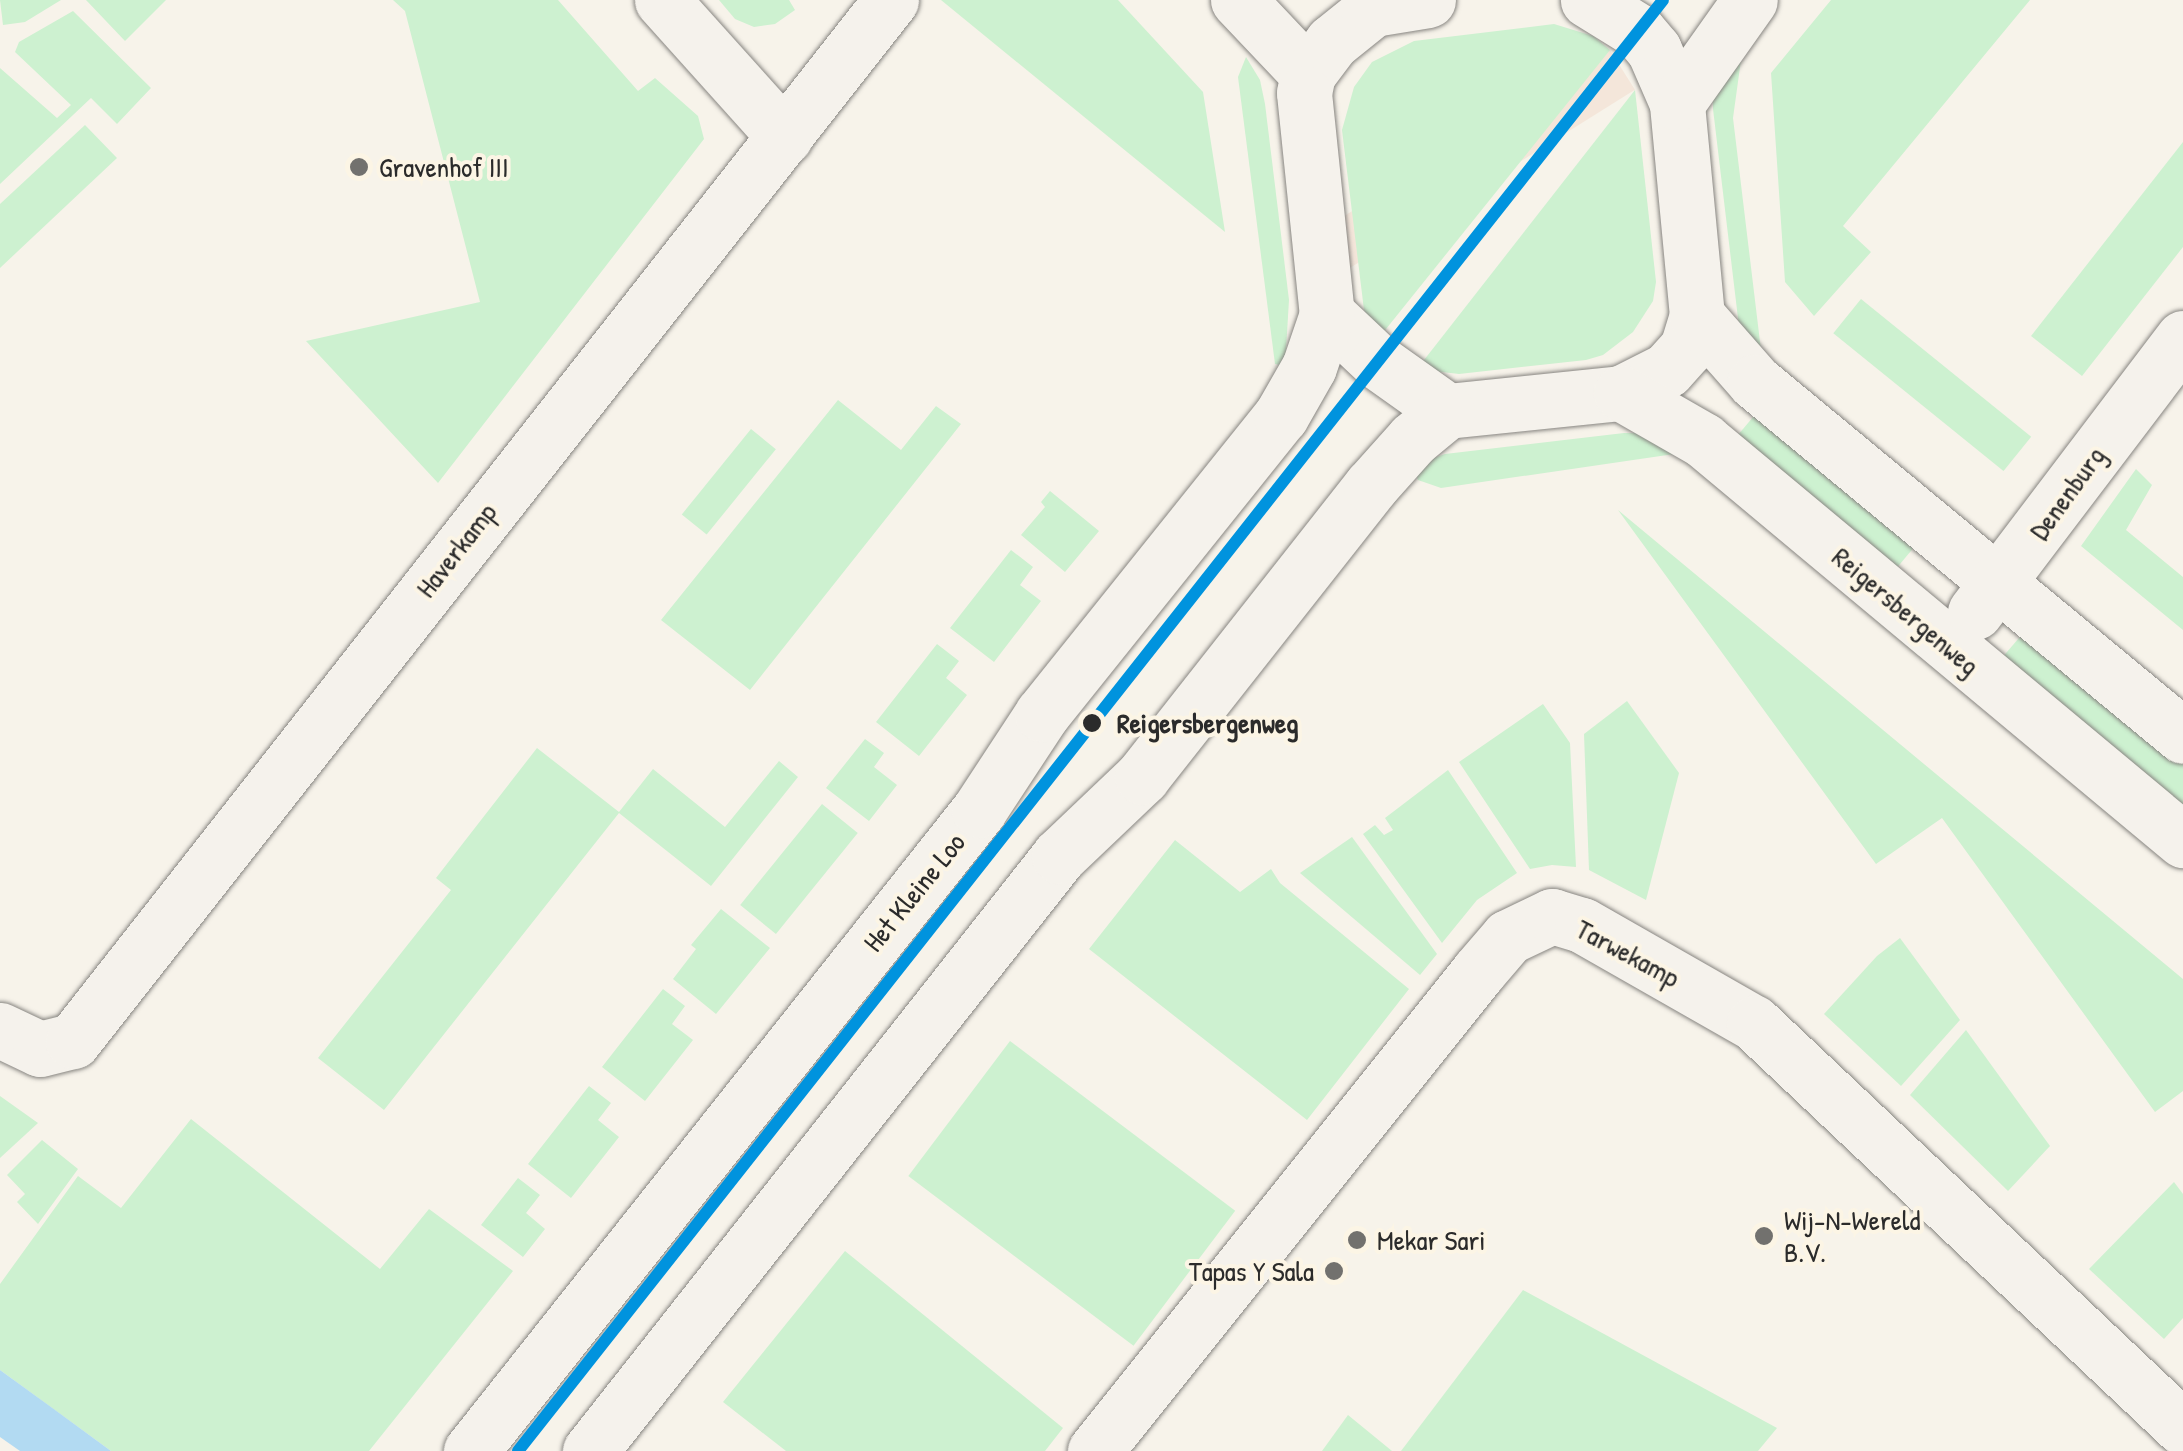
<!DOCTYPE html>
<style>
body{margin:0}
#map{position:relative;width:2183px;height:1451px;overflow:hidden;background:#f7f3ea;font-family:"Patrick Hand",sans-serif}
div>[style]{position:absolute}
.built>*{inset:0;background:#f4e6da;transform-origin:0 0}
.green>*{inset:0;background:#cdf1d0;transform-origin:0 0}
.water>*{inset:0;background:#b2daf2}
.roads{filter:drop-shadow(0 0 2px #878581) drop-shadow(0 0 2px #878581)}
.minor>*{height:55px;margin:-27.5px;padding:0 27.5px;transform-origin:27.5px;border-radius:27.5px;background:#f5f2ec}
.tram-1>*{height:12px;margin:-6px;padding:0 6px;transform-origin:6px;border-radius:6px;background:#0093de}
.dots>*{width:28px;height:28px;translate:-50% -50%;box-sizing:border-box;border:5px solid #fcf5e5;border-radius:50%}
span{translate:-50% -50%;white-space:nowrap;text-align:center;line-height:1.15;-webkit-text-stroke:8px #fcf5e5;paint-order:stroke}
.poi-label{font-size:28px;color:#2b2b2b}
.left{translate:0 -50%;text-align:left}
.right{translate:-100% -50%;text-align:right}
.street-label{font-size:28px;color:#2b2b2b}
.stop-label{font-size:28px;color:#2b2b2b;font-weight:700}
</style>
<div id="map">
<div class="built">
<div style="left:1610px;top:50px;width:47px;height:371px;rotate:58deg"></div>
</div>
<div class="green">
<div style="clip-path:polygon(0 0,61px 0,25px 22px,3px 25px)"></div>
<div style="clip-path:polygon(86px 0,166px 0,125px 41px)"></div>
<div style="clip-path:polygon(393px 0,558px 0,638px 91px,655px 78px,698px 116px,704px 139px,438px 483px,306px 341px,480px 302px,405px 11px)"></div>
<div style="clip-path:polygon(719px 0,789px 0,795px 10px,775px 24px,754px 27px,735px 19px)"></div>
<div style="clip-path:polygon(941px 0,1118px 0,1203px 92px,1225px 232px)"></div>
<div style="clip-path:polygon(1831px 0,2030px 0,1843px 226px,1871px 252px,1814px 316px,1785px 282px,1771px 73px)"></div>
<div style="clip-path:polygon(73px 11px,151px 88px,117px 124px,91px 98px,0 184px,0 68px,57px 118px,71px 105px,15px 52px,19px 42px)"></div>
<div style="clip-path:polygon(1554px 24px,1593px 36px,1610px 50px,1378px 339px,1364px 310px,1342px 130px,1354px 87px,1372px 62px,1414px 41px)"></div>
<div style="clip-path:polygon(1246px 57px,1260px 80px,1265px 104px,1289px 300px,1285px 366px,1275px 364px,1238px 77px)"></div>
<div style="clip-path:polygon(1741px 60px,1733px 118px,1761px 350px,1740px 335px,1713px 109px,1713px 95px)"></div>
<div style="clip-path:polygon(1635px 90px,1656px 282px,1653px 301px,1633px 332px,1603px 355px,1586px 360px,1459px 374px,1417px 369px)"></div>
<div style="clip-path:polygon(85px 125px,117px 158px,0 268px,0 204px)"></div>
<div style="clip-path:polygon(2183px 142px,2183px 247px,2082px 376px,2031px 336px)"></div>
<div style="left:1861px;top:299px;width:219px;height:44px;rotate:39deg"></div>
<div style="clip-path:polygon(838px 400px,901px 450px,936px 406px,961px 424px,750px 690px,661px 620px)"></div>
<div style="left:1759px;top:410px;width:207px;height:37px;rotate:40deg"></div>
<div style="left:751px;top:429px;width:32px;height:110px;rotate:39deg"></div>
<div style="clip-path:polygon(1624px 433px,1651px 433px,1681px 453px,1441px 488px,1418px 480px,1411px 466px,1445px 454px)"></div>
<div style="clip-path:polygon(2136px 469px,2152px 485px,2126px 530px,2183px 577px,2183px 630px,2081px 546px)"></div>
<div style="clip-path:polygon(1050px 491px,1099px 531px,1065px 572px,1021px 535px,1045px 507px,1041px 502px)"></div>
<div style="clip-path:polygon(1618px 510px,2183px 979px,2183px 1091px,2155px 1112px,1942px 818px,1876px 864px)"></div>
<div style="clip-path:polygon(1011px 550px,1033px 567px,1020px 585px,1041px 601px,994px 662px,950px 628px)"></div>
<div style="clip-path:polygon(2025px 631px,2183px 763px,2183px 812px,2000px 660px)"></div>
<div style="clip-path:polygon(937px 644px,959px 661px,946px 678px,967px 695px,919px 756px,876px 722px)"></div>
<div style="clip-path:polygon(1627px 701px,1679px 773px,1646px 900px,1589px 870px,1584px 734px)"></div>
<div style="clip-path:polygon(1543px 704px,1570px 743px,1576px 867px,1552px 865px,1530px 869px,1459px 762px)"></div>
<div style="clip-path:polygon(865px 739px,884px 753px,874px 767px,897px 785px,869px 821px,826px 788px)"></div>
<div style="clip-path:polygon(537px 748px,619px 812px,653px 769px,725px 827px,779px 761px,798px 777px,711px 886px,619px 813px,384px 1110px,318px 1058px,451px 890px,436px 878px)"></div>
<div style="clip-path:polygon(1448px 770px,1517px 873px,1477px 900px,1442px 943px,1363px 834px,1375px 825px,1384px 835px,1393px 830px,1385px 818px)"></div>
<div style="left:822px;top:804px;width:46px;height:130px;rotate:39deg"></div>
<div style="clip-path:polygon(1352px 837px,1437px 954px,1420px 975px,1300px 873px)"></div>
<div style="clip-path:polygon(1175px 840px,1240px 892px,1271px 869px,1280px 883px,1409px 989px,1307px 1120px,1089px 949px)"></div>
<div style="clip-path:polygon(721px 909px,770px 948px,716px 1014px,673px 979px,696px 949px,691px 945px)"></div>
<div style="clip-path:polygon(1900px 938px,1960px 1020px,1901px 1086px,1824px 1014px,1877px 956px)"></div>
<div style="clip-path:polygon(663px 989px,685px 1006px,672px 1024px,693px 1040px,645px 1101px,602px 1067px)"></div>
<div style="clip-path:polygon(1966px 1030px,2050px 1146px,2008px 1191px,1910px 1095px)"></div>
<div style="left:1010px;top:1041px;width:282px;height:169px;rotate:37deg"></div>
<div style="clip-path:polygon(589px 1086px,611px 1103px,598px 1120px,619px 1137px,571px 1198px,528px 1164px)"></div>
<div style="clip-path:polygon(0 1096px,38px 1123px,0 1158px)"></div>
<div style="clip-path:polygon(191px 1119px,380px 1269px,429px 1209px,513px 1271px,369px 1451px,111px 1451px,0 1370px,0 1284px,78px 1176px,121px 1208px)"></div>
<div style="clip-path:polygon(42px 1140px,78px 1169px,38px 1224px,17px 1202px,25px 1194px,7px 1175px)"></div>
<div style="clip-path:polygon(518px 1178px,540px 1195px,526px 1213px,545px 1229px,523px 1257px,481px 1225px)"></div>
<div style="clip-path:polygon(2174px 1182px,2183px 1194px,2183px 1318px,2164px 1339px,2089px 1269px)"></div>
<div style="clip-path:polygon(845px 1251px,1063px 1428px,1045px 1451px,786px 1451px,723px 1402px)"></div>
<div style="clip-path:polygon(1523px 1290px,1777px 1428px,1758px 1451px,1401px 1451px)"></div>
<div style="clip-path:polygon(1348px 1415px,1392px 1451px,1322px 1451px)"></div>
</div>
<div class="water">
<div style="clip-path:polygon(0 1370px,51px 1407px,111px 1451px,20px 1451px,0 1437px)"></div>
</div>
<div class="roads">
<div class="minor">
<div style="left:662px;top:0;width:184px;rotate:48.1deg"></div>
<div style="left:1238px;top:0;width:102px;rotate:46.6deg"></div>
<div style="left:1428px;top:0;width:56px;rotate:170.7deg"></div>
<div style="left:1373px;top:9px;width:53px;rotate:141.2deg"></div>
<div style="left:1332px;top:42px;width:40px;rotate:127deg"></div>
<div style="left:1308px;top:74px;width:19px;rotate:102deg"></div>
<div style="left:1304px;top:93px;width:222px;rotate:84.1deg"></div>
<div style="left:1327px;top:314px;width:70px;rotate:43.3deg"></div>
<div style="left:1378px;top:362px;width:85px;rotate:35.4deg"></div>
<div style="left:1447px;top:411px;width:175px;rotate:-5.9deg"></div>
<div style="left:1621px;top:393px;width:51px;rotate:-26.6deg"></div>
<div style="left:1667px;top:370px;width:30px;rotate:-48deg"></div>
<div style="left:1687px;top:348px;width:34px;rotate:-73deg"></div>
<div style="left:1697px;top:316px;width:214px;rotate:-95.4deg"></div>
<div style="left:1677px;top:103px;width:58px;rotate:-113.5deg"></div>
<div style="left:1654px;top:50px;width:25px;rotate:-130deg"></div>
<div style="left:1638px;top:31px;width:59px;rotate:-148.2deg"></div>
<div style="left:1677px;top:103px;width:126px;rotate:-54.7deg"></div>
<div style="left:1697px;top:316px;width:88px;rotate:48.7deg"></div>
<div style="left:1755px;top:382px;width:555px;rotate:39.59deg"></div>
<div style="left:1621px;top:393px;width:95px;rotate:29.8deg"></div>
<div style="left:1703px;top:440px;width:625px;rotate:39.81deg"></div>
<div style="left:1975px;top:612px;width:344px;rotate:-52.8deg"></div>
<div style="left:0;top:1030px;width:44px;rotate:25.4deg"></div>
<div style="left:40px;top:1049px;width:34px;rotate:-14deg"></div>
<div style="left:73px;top:1041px;width:1324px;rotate:-51.84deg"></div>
<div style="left:471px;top:1451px;width:818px;rotate:-51.6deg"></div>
<div style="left:979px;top:810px;width:115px;rotate:-56.7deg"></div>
<div style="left:1042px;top:714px;width:382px;rotate:-51.3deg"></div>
<div style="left:1281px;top:416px;width:56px;rotate:-60.3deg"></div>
<div style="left:1309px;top:367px;width:56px;rotate:-71.2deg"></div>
<div style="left:590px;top:1451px;width:758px;rotate:-51.75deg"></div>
<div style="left:1059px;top:856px;width:115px;rotate:-43.6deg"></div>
<div style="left:1142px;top:777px;width:370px;rotate:-51.8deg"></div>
<div style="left:1371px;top:486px;width:63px;rotate:-48.2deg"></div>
<div style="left:1413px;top:439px;width:44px;rotate:-39.5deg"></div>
<div style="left:1095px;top:1451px;width:613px;rotate:-51.35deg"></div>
<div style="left:1478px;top:972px;width:46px;rotate:-49.4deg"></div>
<div style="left:1508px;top:937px;width:49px;rotate:-25.5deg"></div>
<div style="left:1552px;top:916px;width:31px;rotate:17deg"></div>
<div style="left:1582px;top:925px;width:198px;rotate:29.7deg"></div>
<div style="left:1754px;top:1023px;width:590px;rotate:43.35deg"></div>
</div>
</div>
<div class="tram-1">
<div style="left:518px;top:1451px;width:1848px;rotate:-51.72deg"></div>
</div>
<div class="dots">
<div style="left:359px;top:167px;background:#72716e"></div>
<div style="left:1092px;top:723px;background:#2b2b2b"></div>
<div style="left:1764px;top:1236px;background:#72716e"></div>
<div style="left:1357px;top:1240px;background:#72716e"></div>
<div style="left:1334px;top:1271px;background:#72716e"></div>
</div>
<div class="poi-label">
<span class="left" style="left:379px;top:167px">Gravenhof III</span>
<span class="left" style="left:1784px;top:1236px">Wij-N-Wereld<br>B.V.</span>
<span class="left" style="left:1377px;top:1240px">Mekar Sari</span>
<span class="right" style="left:1314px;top:1271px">Tapas Y Sala</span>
</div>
<div class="street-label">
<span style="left:2067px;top:493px;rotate:-54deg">Denenburg</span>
<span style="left:456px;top:550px;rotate:-52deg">Haverkamp</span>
<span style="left:1906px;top:611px;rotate:40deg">Reigersbergenweg</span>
<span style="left:914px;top:892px;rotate:-51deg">Het Kleine Loo</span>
<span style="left:1628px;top:953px;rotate:28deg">Tarwekamp</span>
</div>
<div class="stop-label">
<span class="left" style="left:1117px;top:723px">Reigersbergenweg</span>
</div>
</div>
